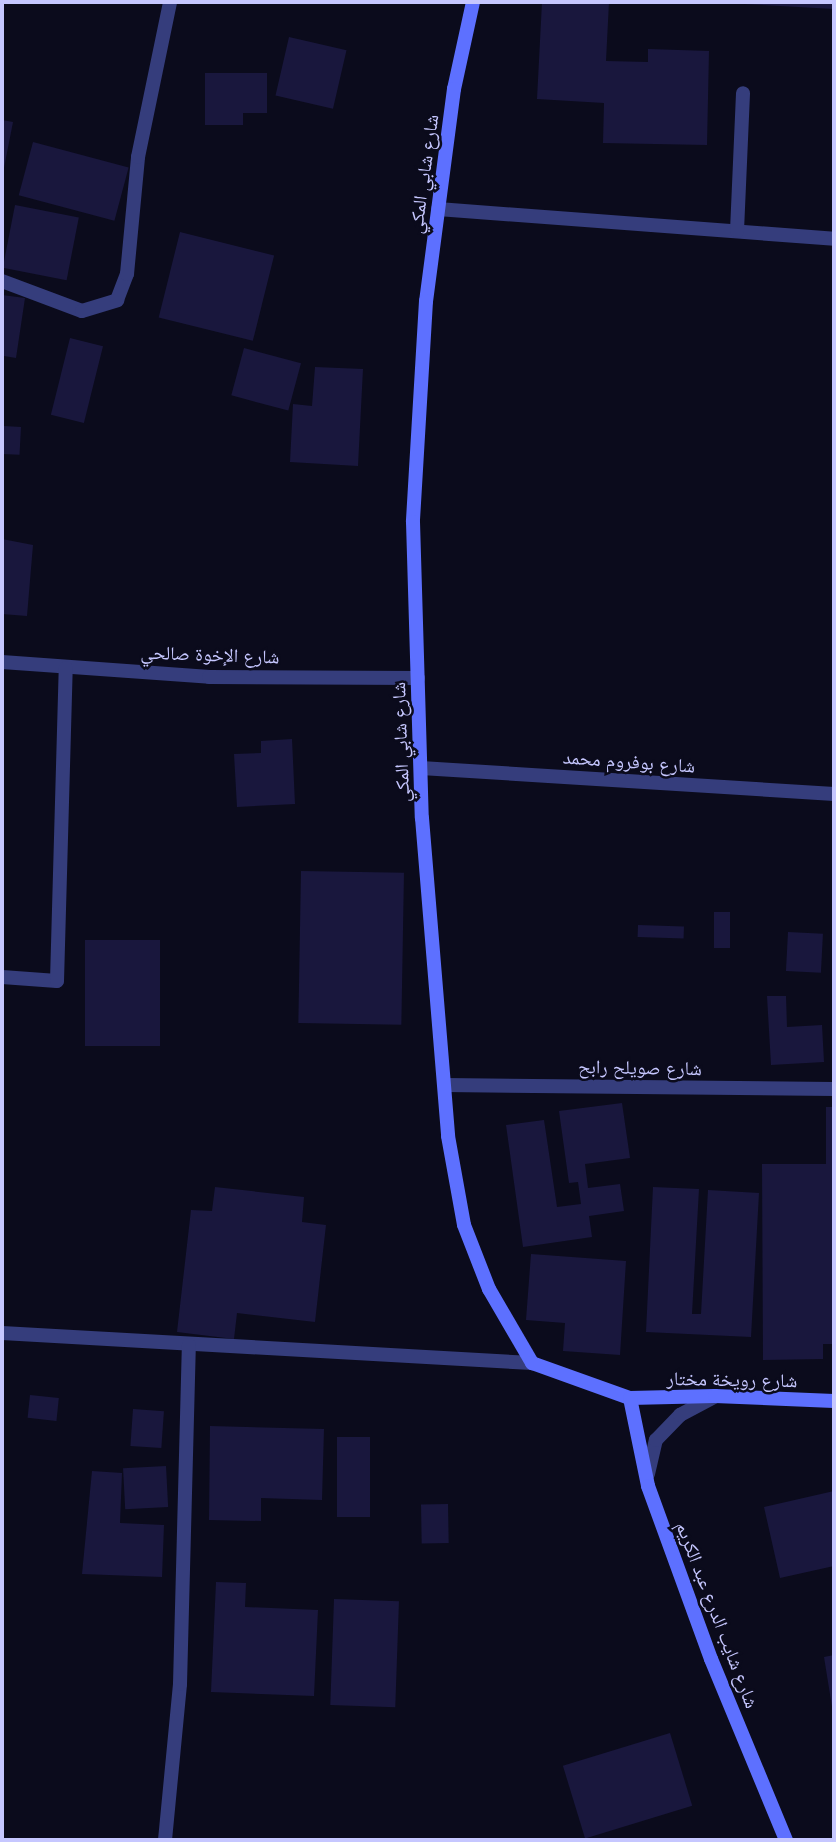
<!DOCTYPE html>
<meta charset="utf-8">
<style>
body{margin:0}
#map{position:relative;width:836px;height:1842px;overflow:hidden;background:#0b0b1c;font-family:Quicksand,"Noto Naskh Arabic",sans-serif}
div>[style]{position:absolute}
.building>*{inset:0;background:#19173d;transform-origin:0 0}
.minor>*{height:14px;margin:-7px;padding:0 7px;transform-origin:7px;border-radius:7px;background:#353d7c}
.secondary>*{height:14px;margin:-7px;padding:0 7px;transform-origin:7px;border-radius:7px;background:#5d70ff}
span{translate:-50% -50%;white-space:nowrap;text-align:center;line-height:1.15;-webkit-text-stroke:5px #0b0b1c;paint-order:stroke}
.street-label{font-size:19px;color:#c6c7ff}
.frame{position:absolute;inset:0;border:4px solid #c6c7ff;pointer-events:none}
</style>
<div id="map">
<div class="building">
<div style="clip-path:polygon(542px 2px,609px 2px,606px 61px,648px 62px,648px 49px,709px 51px,707px 145px,603px 143px,604px 103px,537px 99px)"></div>
<div style="clip-path:polygon(744px 2px,834px 2px,834px 9px,744px 4px)"></div>
<div style="left:289px;top:37px;width:59px;height:60px;rotate:13deg"></div>
<div style="clip-path:polygon(205px 73px,267px 73px,267px 113px,243px 113px,243px 125px,205px 125px)"></div>
<div style="clip-path:polygon(2px 120px,13px 122px,3px 173px,2px 173px)"></div>
<div style="left:33px;top:142px;width:99px;height:55px;rotate:15deg"></div>
<div style="left:15px;top:205px;width:65px;height:64px;rotate:11deg"></div>
<div style="left:180px;top:232px;width:97px;height:88px;rotate:14deg"></div>
<div style="clip-path:polygon(2px 295px,25px 298px,16px 358px,4px 356px,3px 361px)"></div>
<div style="left:70px;top:338px;width:34px;height:79px;rotate:14deg"></div>
<div style="left:244px;top:348px;width:59px;height:49px;rotate:15deg"></div>
<div style="clip-path:polygon(315px 367px,363px 369px,358px 466px,290px 462px,293px 404px,312px 406px)"></div>
<div style="left:4px;top:426px;width:17px;height:28px;rotate:3deg"></div>
<div style="clip-path:polygon(2px 539px,33px 545px,27px 616px,2px 614px)"></div>
<div style="clip-path:polygon(292px 739px,295px 804px,237px 807px,234px 754px,261px 753px,261px 741px)"></div>
<div style="left:301px;top:871px;width:103px;height:152px;rotate:1deg"></div>
<div style="left:714px;top:912px;width:16px;height:36px"></div>
<div style="left:638px;top:925px;width:46px;height:12px;rotate:2deg"></div>
<div style="left:788px;top:932px;width:35px;height:39px;rotate:3deg"></div>
<div style="left:85px;top:940px;width:75px;height:106px"></div>
<div style="clip-path:polygon(767px 996px,786px 996px,787px 1027px,822px 1025px,824px 1062px,771px 1065px)"></div>
<div style="clip-path:polygon(622px 1103px,630px 1158px,585px 1164px,588px 1188px,620px 1184px,624px 1211px,589px 1216px,592px 1237px,523px 1247px,506px 1125px,544px 1120px,557px 1207px,581px 1204px,578px 1182px,569px 1183px,559px 1111px)"></div>
<div style="clip-path:polygon(826px 1107px,834px 1107px,834px 1344px,823px 1344px,823px 1359px,763px 1360px,762px 1164px,826px 1164px)"></div>
<div style="clip-path:polygon(215px 1187px,304px 1197px,302px 1222px,326px 1225px,315px 1322px,237px 1313px,234px 1339px,177px 1332px,191px 1210px,212px 1211px)"></div>
<div style="clip-path:polygon(653px 1187px,699px 1189px,692px 1314px,701px 1314px,708px 1190px,759px 1193px,751px 1337px,646px 1332px)"></div>
<div style="clip-path:polygon(531px 1254px,626px 1261px,620px 1355px,563px 1351px,565px 1323px,526px 1320px)"></div>
<div style="left:30px;top:1395px;width:29px;height:23px;rotate:6deg"></div>
<div style="left:133px;top:1409px;width:31px;height:37px;rotate:4deg"></div>
<div style="clip-path:polygon(210px 1426px,324px 1429px,322px 1500px,261px 1498px,261px 1521px,209px 1520px)"></div>
<div style="left:337px;top:1437px;width:33px;height:80px"></div>
<div style="left:166px;top:1466px;width:41px;height:43px;rotate:87deg"></div>
<div style="clip-path:polygon(92px 1471px,122px 1473px,120px 1523px,164px 1525px,162px 1577px,82px 1574px)"></div>
<div style="clip-path:polygon(834px 1491px,834px 1566px,780px 1578px,764px 1507px)"></div>
<div style="left:448px;top:1504px;width:39px;height:27px;rotate:89deg"></div>
<div style="clip-path:polygon(216px 1582px,246px 1583px,245px 1607px,318px 1610px,314px 1696px,211px 1692px)"></div>
<div style="left:334px;top:1599px;width:65px;height:106px;rotate:2deg"></div>
<div style="clip-path:polygon(834px 1655px,834px 1713px,833px 1713px,824px 1657px)"></div>
<div style="left:670px;top:1733px;width:76px;height:112px;rotate:73deg"></div>
</div>
<div class="minor">
<div style="left:438px;top:209px;width:397px;rotate:4.3deg"></div>
<div style="left:737px;top:231px;width:138px;rotate:-87.5deg"></div>
<div style="left:2px;top:281px;width:85px;rotate:20.6deg"></div>
<div style="left:82px;top:311px;width:37px;rotate:-17deg"></div>
<div style="left:117px;top:300px;width:28px;rotate:-69deg"></div>
<div style="left:127px;top:274px;width:118px;rotate:-84.6deg"></div>
<div style="left:138px;top:157px;width:158px;rotate:-78.3deg"></div>
<div style="left:2px;top:662px;width:208px;rotate:4.1deg"></div>
<div style="left:209px;top:677px;width:209px;rotate:0.3deg"></div>
<div style="left:421px;top:768px;width:414px;rotate:3.6deg"></div>
<div style="left:2px;top:977px;width:55px;rotate:4.2deg"></div>
<div style="left:57px;top:981px;width:313px;rotate:-88.4deg"></div>
<div style="left:445px;top:1085px;width:389px;rotate:0.6deg"></div>
<div style="left:2px;top:1333px;width:531px;rotate:3.24deg"></div>
<div style="left:648px;top:1474px;width:35px;rotate:-77deg"></div>
<div style="left:656px;top:1440px;width:35px;rotate:-46deg"></div>
<div style="left:680px;top:1415px;width:40px;rotate:-28deg"></div>
<div style="left:165px;top:1840px;width:157px;rotate:-84.5deg"></div>
<div style="left:180px;top:1684px;width:339px;rotate:-88.5deg"></div>
</div>
<div class="secondary">
<div style="left:473px;top:2px;width:89px;rotate:102.3deg"></div>
<div style="left:454px;top:89px;width:214px;rotate:97.5deg"></div>
<div style="left:426px;top:301px;width:221px;rotate:93.4deg"></div>
<div style="left:413px;top:522px;width:296px;rotate:88.3deg"></div>
<div style="left:422px;top:818px;width:319px;rotate:85.3deg"></div>
<div style="left:448px;top:1136px;width:90px;rotate:79.8deg"></div>
<div style="left:464px;top:1225px;width:69px;rotate:68.7deg"></div>
<div style="left:489px;top:1289px;width:86px;rotate:59.8deg"></div>
<div style="left:532px;top:1363px;width:104px;rotate:19.7deg"></div>
<div style="left:630px;top:1398px;width:85px;rotate:-1.3deg"></div>
<div style="left:715px;top:1396px;width:119px;rotate:2.4deg"></div>
<div style="left:630px;top:1398px;width:90px;rotate:78.4deg"></div>
<div style="left:648px;top:1486px;width:184px;rotate:70deg"></div>
<div style="left:711px;top:1659px;width:196px;rotate:67.5deg"></div>
</div>
<div class="street-label">
<span style="left:424px;top:174px;rotate:-82deg">شارع شابي المكي</span>
<span style="left:210px;top:655px;rotate:2deg">شارع الإخوة صالحي</span>
<span style="left:401px;top:742px;rotate:-92deg">شارع شابي المكي</span>
<span style="left:629px;top:762px;rotate:4deg">شارع بوفروم محمد</span>
<span style="left:640px;top:1068px;rotate:1deg">شارع صويلح رابح</span>
<span style="left:732px;top:1380px;rotate:1deg">شارع رويخة مختار</span>
<span style="left:717px;top:1615px;rotate:69deg">شارع شايب الدرع عبد الكريم</span>
</div>
<div class="frame"></div>
</div>
